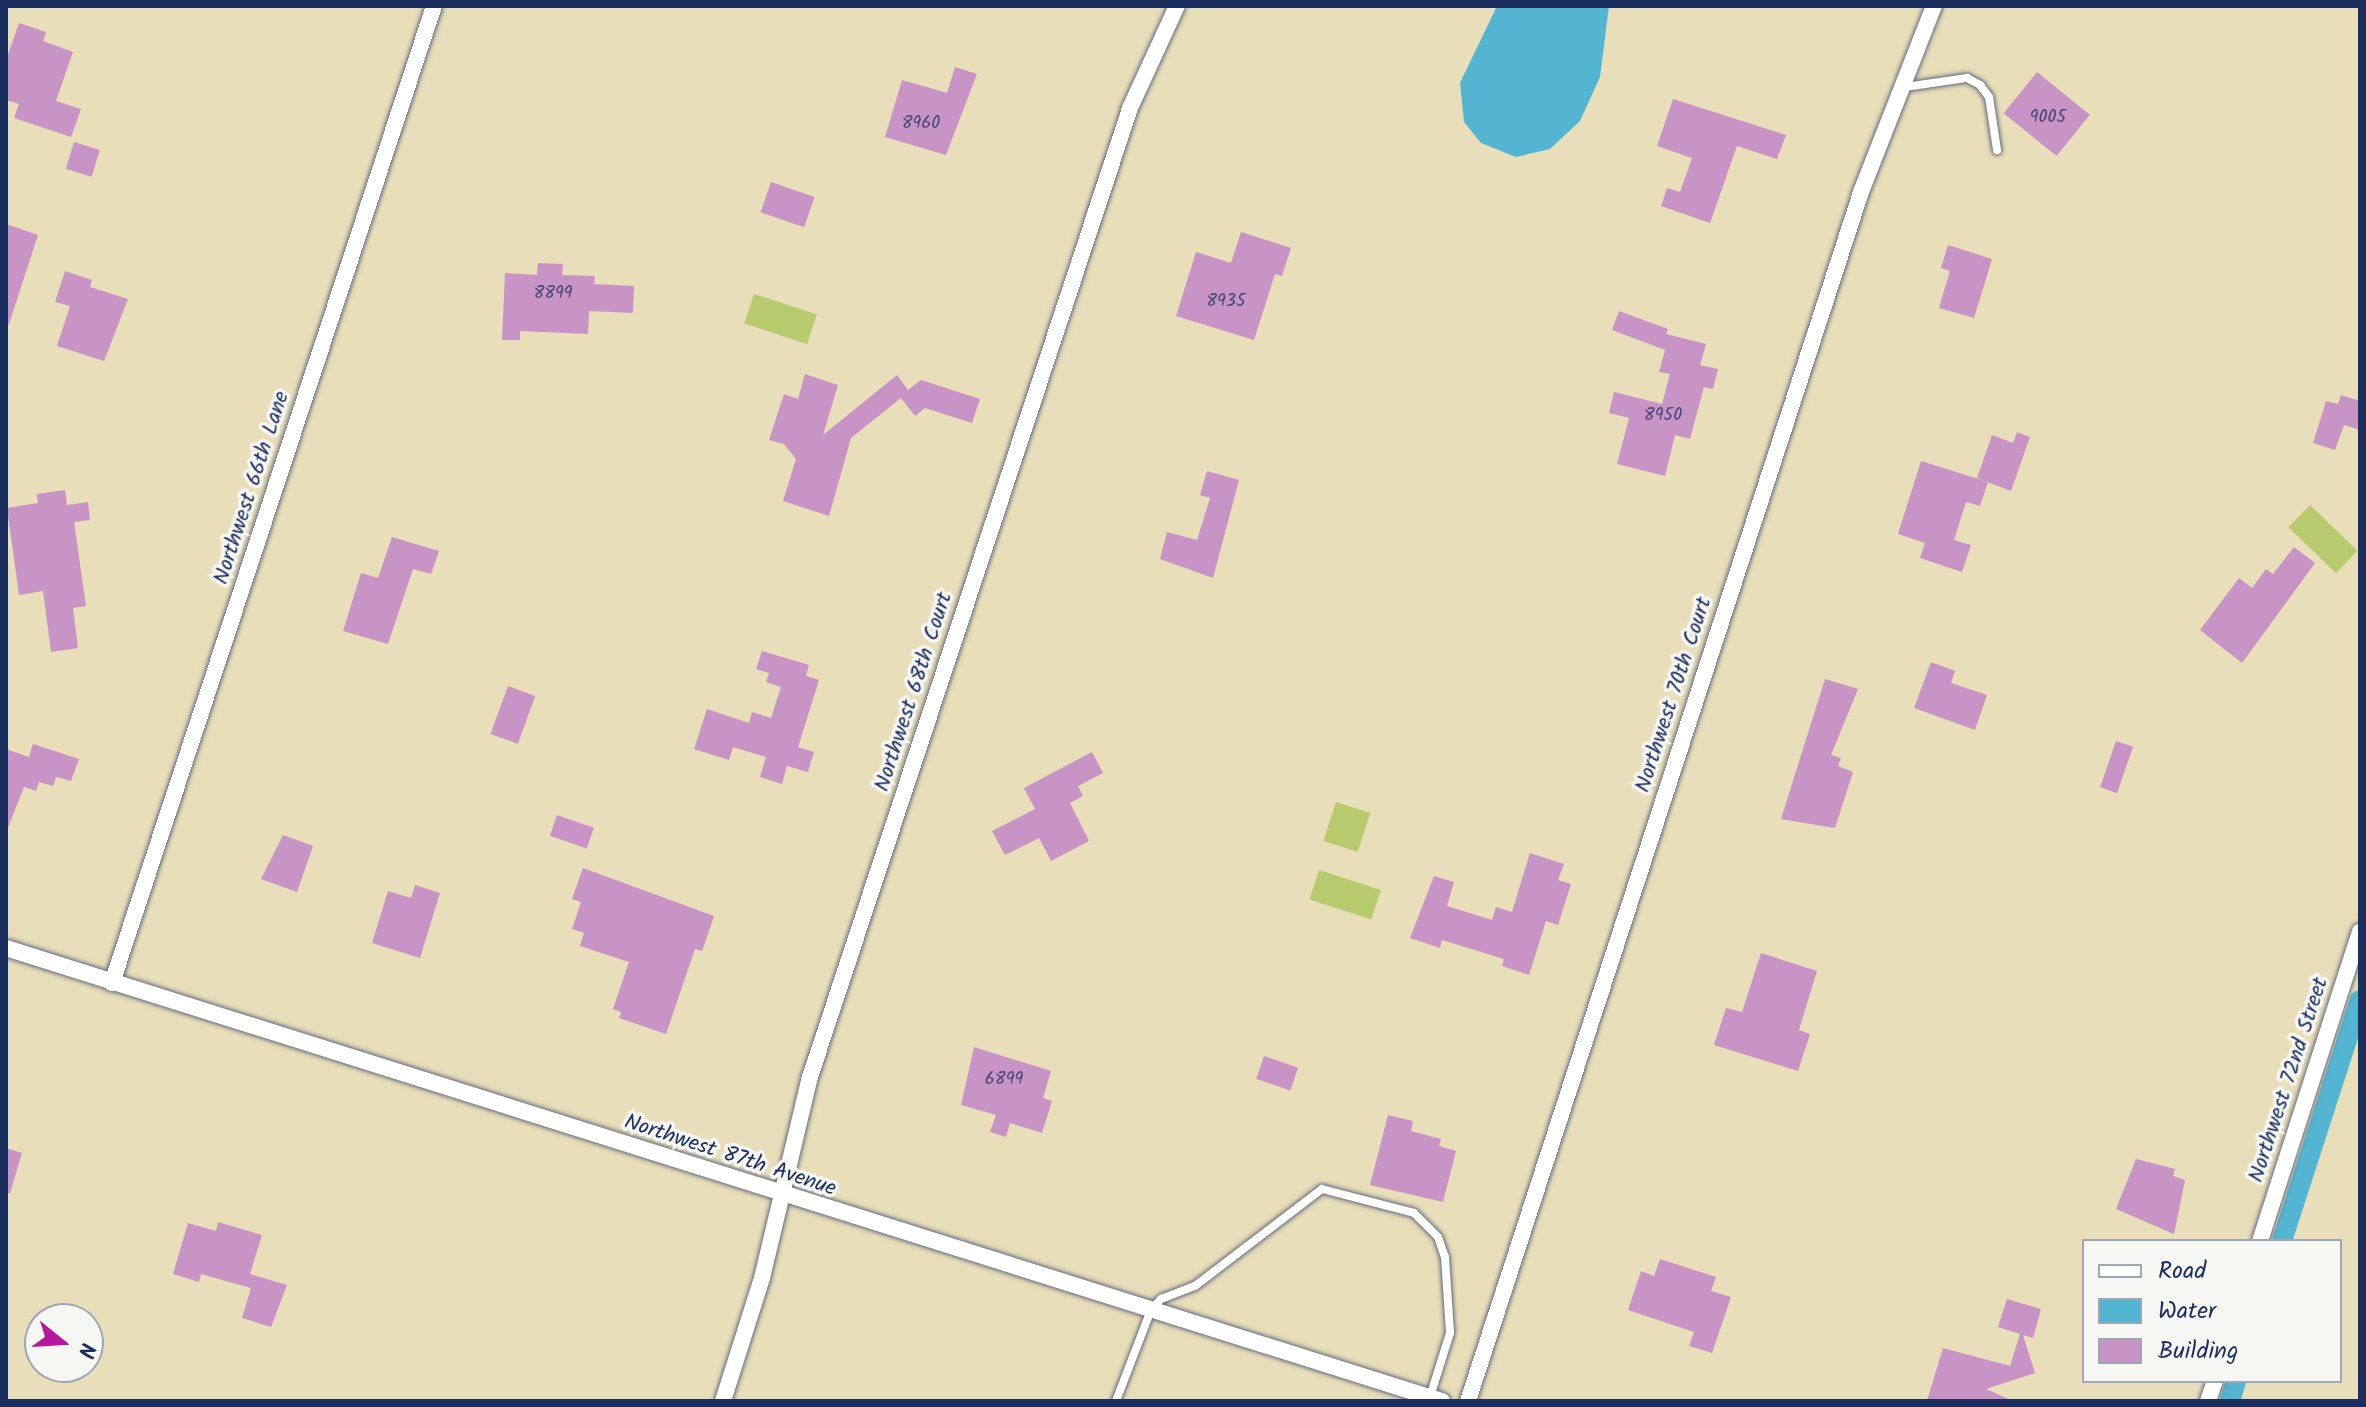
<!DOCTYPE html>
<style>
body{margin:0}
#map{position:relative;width:2366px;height:1407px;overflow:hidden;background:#e8deb9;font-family:Kalam,sans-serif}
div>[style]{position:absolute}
.green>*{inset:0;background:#b7ca6e;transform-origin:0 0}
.water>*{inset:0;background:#54b5d2}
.canal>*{height:20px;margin:-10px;padding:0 10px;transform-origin:10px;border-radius:10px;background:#54b5d2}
.building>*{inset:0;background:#c794c5;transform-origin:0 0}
.roads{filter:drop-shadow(0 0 2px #636c7e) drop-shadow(0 0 2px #636c7e)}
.lane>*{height:8px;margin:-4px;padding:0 4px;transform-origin:4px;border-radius:4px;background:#fff}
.street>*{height:16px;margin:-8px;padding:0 8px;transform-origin:8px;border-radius:8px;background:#fff}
span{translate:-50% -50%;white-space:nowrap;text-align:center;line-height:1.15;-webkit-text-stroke:7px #f6f6f2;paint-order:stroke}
.number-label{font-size:18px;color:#464878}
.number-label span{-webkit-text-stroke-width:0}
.street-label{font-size:22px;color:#1b2f5e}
.frame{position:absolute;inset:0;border:8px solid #1b2f5e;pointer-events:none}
.legend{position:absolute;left:2082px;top:1239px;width:260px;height:144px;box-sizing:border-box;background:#f6f6f2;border:2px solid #9ea6b7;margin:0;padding:10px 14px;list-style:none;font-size:24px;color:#1b2f5e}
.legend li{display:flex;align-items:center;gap:16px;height:40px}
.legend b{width:40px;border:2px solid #9ea6b7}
.north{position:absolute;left:24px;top:1303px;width:80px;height:80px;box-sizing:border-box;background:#f6f6f2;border:2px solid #9ea6b7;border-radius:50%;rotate:108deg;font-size:22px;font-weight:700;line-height:32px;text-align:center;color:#1b2f5e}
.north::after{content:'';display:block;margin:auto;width:28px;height:36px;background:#b5179e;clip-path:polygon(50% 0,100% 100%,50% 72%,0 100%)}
</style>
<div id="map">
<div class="green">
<div style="left:754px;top:294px;width:66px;height:31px;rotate:18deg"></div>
<div style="left:2310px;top:505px;width:66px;height:31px;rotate:44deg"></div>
<div style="left:1336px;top:802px;width:36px;height:41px;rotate:18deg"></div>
<div style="left:1319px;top:870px;width:65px;height:31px;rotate:18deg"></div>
</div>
<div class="water">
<div style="clip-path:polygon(1497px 6px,1609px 6px,1600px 77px,1580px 121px,1550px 149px,1516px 157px,1481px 143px,1464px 122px,1460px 83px)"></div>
</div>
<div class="canal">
<div style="left:2282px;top:1241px;width:253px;rotate:-72.1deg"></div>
<div style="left:2230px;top:1401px;width:21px;rotate:-73deg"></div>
</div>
<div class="building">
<div style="clip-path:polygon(19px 23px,46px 32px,43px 41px,73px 52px,56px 101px,81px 109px,71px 137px,14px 118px,19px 104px,6px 100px,6px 60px)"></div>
<div style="clip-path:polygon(955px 67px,977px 74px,946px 155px,885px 137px,902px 80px,947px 93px)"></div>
<div style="left:2037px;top:72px;width:68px;height:53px;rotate:39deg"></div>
<div style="clip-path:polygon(1673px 99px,1786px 135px,1777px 159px,1737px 146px,1710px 223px,1661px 206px,1667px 188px,1680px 192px,1692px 158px,1657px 146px)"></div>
<div style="left:74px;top:142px;width:27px;height:28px;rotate:17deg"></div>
<div style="left:771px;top:182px;width:46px;height:32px;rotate:19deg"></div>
<div style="clip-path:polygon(6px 224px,38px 235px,9px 324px,6px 324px)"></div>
<div style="clip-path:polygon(1241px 232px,1291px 248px,1282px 276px,1275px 274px,1254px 340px,1176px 316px,1196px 252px,1231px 263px)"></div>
<div style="clip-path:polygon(1948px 245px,1992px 259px,1974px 318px,1939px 308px,1950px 271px,1941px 268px)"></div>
<div style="clip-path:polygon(538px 263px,563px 264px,562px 275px,595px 276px,594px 284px,634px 286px,633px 313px,589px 311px,588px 334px,520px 331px,520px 340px,502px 340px,505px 273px,537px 275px)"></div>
<div style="clip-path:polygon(65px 271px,92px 280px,90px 287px,128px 299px,104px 361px,57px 346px,70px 306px,55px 302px)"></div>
<div style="clip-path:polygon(1619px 311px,1668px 329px,1666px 334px,1706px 344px,1700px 365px,1718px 369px,1713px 389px,1704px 387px,1690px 439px,1675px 435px,1665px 476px,1617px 464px,1629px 418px,1609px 413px,1614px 392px,1662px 404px,1670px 374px,1659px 372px,1665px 350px,1612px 330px)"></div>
<div style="clip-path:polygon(805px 374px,838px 385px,823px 435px,897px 375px,908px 390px,921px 380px,980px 399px,972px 423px,925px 408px,915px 416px,901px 398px,851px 438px,829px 516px,783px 501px,796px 459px,784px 444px,769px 440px,784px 394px,798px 399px)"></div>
<div style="clip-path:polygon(2341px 395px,2360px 401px,2360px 430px,2344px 425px,2335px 450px,2313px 443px,2326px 401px,2338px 404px)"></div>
<div style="clip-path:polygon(2017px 432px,2030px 437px,2011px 491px,1977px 478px,1992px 435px,2013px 443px)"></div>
<div style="clip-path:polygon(1921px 461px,1988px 482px,1980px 506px,1966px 502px,1954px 540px,1971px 545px,1962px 572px,1920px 558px,1925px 543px,1898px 534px)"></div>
<div style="clip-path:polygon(1207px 471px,1239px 480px,1213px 578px,1160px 559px,1167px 532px,1197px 540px,1210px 498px,1200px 495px)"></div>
<div style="clip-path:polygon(65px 490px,67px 505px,88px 502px,90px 520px,74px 522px,86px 606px,73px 608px,78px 648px,51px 652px,43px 591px,19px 595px,7px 508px,38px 503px,37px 494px)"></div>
<div style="clip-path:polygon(392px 537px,439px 551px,431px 574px,413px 569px,388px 644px,343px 631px,361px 573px,378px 578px)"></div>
<div style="clip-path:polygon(2294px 547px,2315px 563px,2242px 663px,2200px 630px,2239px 578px,2252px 588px,2266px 569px,2273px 574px)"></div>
<div style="clip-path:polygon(762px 651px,809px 665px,806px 676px,819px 680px,798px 747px,814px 752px,808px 772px,787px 766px,782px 784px,760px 777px,766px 757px,733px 747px,729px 760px,694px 749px,707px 709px,749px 723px,752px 712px,771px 718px,781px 687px,766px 682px,769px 673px,756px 669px)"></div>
<div style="clip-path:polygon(1931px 662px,1955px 671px,1951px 683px,1987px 695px,1975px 730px,1914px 708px)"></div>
<div style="clip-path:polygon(1825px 679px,1858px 689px,1831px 755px,1841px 758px,1838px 766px,1853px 772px,1835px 828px,1781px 819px)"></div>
<div style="left:508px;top:686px;width:29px;height:51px;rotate:20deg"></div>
<div style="left:2116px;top:741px;width:18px;height:49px;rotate:19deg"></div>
<div style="clip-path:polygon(33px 744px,79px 759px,71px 781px,56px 777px,53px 786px,39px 782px,36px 791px,24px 787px,6px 833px,6px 749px,29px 757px)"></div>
<div style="clip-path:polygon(1092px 752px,1103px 773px,1078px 786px,1083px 796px,1070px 803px,1089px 841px,1051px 861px,1039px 838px,1005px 855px,992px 831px,1035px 809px,1024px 788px)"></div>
<div style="left:557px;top:815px;width:39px;height:22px;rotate:19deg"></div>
<div style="clip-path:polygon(283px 835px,313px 846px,297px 892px,261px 879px)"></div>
<div style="clip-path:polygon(1530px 853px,1564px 864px,1558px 880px,1571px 884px,1558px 925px,1546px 921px,1529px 975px,1502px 966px,1504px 959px,1442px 940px,1440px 948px,1410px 938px,1434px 876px,1454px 882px,1447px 906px,1492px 920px,1496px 907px,1512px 912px)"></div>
<div style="clip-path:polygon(583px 868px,714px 916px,702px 951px,695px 949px,666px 1034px,619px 1018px,621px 1012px,613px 1009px,629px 962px,580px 946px,584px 933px,572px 929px,581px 902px,572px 899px)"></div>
<div style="clip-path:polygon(415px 885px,440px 893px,420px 958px,372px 943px,388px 891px,411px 898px)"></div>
<div style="clip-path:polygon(1761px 953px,1817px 971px,1799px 1030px,1810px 1034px,1798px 1071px,1714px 1045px,1726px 1008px,1742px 1012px)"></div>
<div style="clip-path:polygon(974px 1047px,1051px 1071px,1043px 1098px,1052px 1101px,1042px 1133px,1010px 1123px,1006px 1137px,990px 1132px,996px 1115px,961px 1105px)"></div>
<div style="left:1264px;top:1056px;width:36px;height:24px;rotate:19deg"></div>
<div style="clip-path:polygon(1388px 1115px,1413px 1121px,1411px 1131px,1441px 1139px,1439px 1146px,1456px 1151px,1443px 1202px,1370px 1185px)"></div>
<div style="clip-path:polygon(6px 1148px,22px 1153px,10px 1193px,6px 1193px)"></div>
<div style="clip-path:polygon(2136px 1159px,2175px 1169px,2173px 1176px,2185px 1180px,2174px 1234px,2116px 1209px)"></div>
<div style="clip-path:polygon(218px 1222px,262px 1235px,250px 1274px,287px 1285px,271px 1327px,242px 1318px,251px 1288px,201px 1274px,199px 1282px,173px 1274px,188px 1223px,216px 1231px)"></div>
<div style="clip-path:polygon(1660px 1259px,1716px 1277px,1711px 1291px,1731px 1297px,1712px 1353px,1689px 1346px,1694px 1332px,1628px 1310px,1641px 1271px,1654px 1276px)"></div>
<div style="clip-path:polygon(2007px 1299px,2041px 1309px,2033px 1338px,2023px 1335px,2035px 1373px,1986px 1389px,2013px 1401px,1927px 1401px,1943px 1348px,2010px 1366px,2020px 1334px,1998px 1327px)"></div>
</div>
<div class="roads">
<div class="lane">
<div style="left:1905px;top:87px;width:63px;rotate:-8.3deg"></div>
<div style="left:1967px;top:78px;width:15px;rotate:28deg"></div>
<div style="left:1980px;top:85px;width:15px;rotate:53deg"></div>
<div style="left:1989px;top:97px;width:54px;rotate:81.4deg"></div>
<div style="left:1116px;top:1401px;width:97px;rotate:-69deg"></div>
<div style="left:1151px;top:1310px;width:15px;rotate:-48deg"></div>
<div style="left:1161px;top:1299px;width:36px;rotate:-21deg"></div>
<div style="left:1195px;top:1286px;width:160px;rotate:-37.4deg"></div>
<div style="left:1322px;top:1189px;width:95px;rotate:14.6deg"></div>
<div style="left:1414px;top:1213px;width:34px;rotate:45deg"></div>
<div style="left:1438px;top:1237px;width:21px;rotate:71deg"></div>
<div style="left:1445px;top:1257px;width:76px;rotate:86.2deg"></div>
<div style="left:1450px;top:1333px;width:67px;rotate:107.4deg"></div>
</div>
<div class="street">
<div style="left:6px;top:948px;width:1506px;rotate:17.51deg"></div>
<div style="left:112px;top:983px;width:1029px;rotate:-71.76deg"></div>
<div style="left:2260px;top:1241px;width:325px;rotate:-72.1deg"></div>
<div style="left:723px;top:1401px;width:129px;rotate:-72.4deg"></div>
<div style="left:762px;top:1278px;width:207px;rotate:-76.6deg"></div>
<div style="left:810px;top:1077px;width:1020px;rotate:-71.72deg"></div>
<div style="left:1130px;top:108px;width:112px;rotate:-65.3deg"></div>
<div style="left:1468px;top:1401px;width:1271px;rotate:-71.99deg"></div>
<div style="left:1861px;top:192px;width:200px;rotate:-68.6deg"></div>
<div style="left:2208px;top:1401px;width:21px;rotate:-71deg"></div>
</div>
</div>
<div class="number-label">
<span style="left:2048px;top:118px">9005</span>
<span style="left:921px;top:124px">8960</span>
<span style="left:553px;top:294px">8899</span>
<span style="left:1226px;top:302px">8935</span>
<span style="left:1663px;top:416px">8950</span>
<span style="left:1004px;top:1080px">6899</span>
</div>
<div class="street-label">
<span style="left:252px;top:488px;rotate:-72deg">Northwest 66th Lane</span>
<span style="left:914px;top:692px;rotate:-72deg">Northwest 68th Court</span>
<span style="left:1674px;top:695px;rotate:-72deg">Northwest 70th Court</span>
<span style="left:2289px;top:1080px;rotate:-72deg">Northwest 72nd Street</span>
<span style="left:730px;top:1156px;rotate:18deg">Northwest 87th Avenue</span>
</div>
<div class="frame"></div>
<ul class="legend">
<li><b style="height:10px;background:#fff"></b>Road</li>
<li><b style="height:22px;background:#54b5d2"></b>Water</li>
<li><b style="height:22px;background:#c794c5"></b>Building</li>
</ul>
<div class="north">N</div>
</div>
